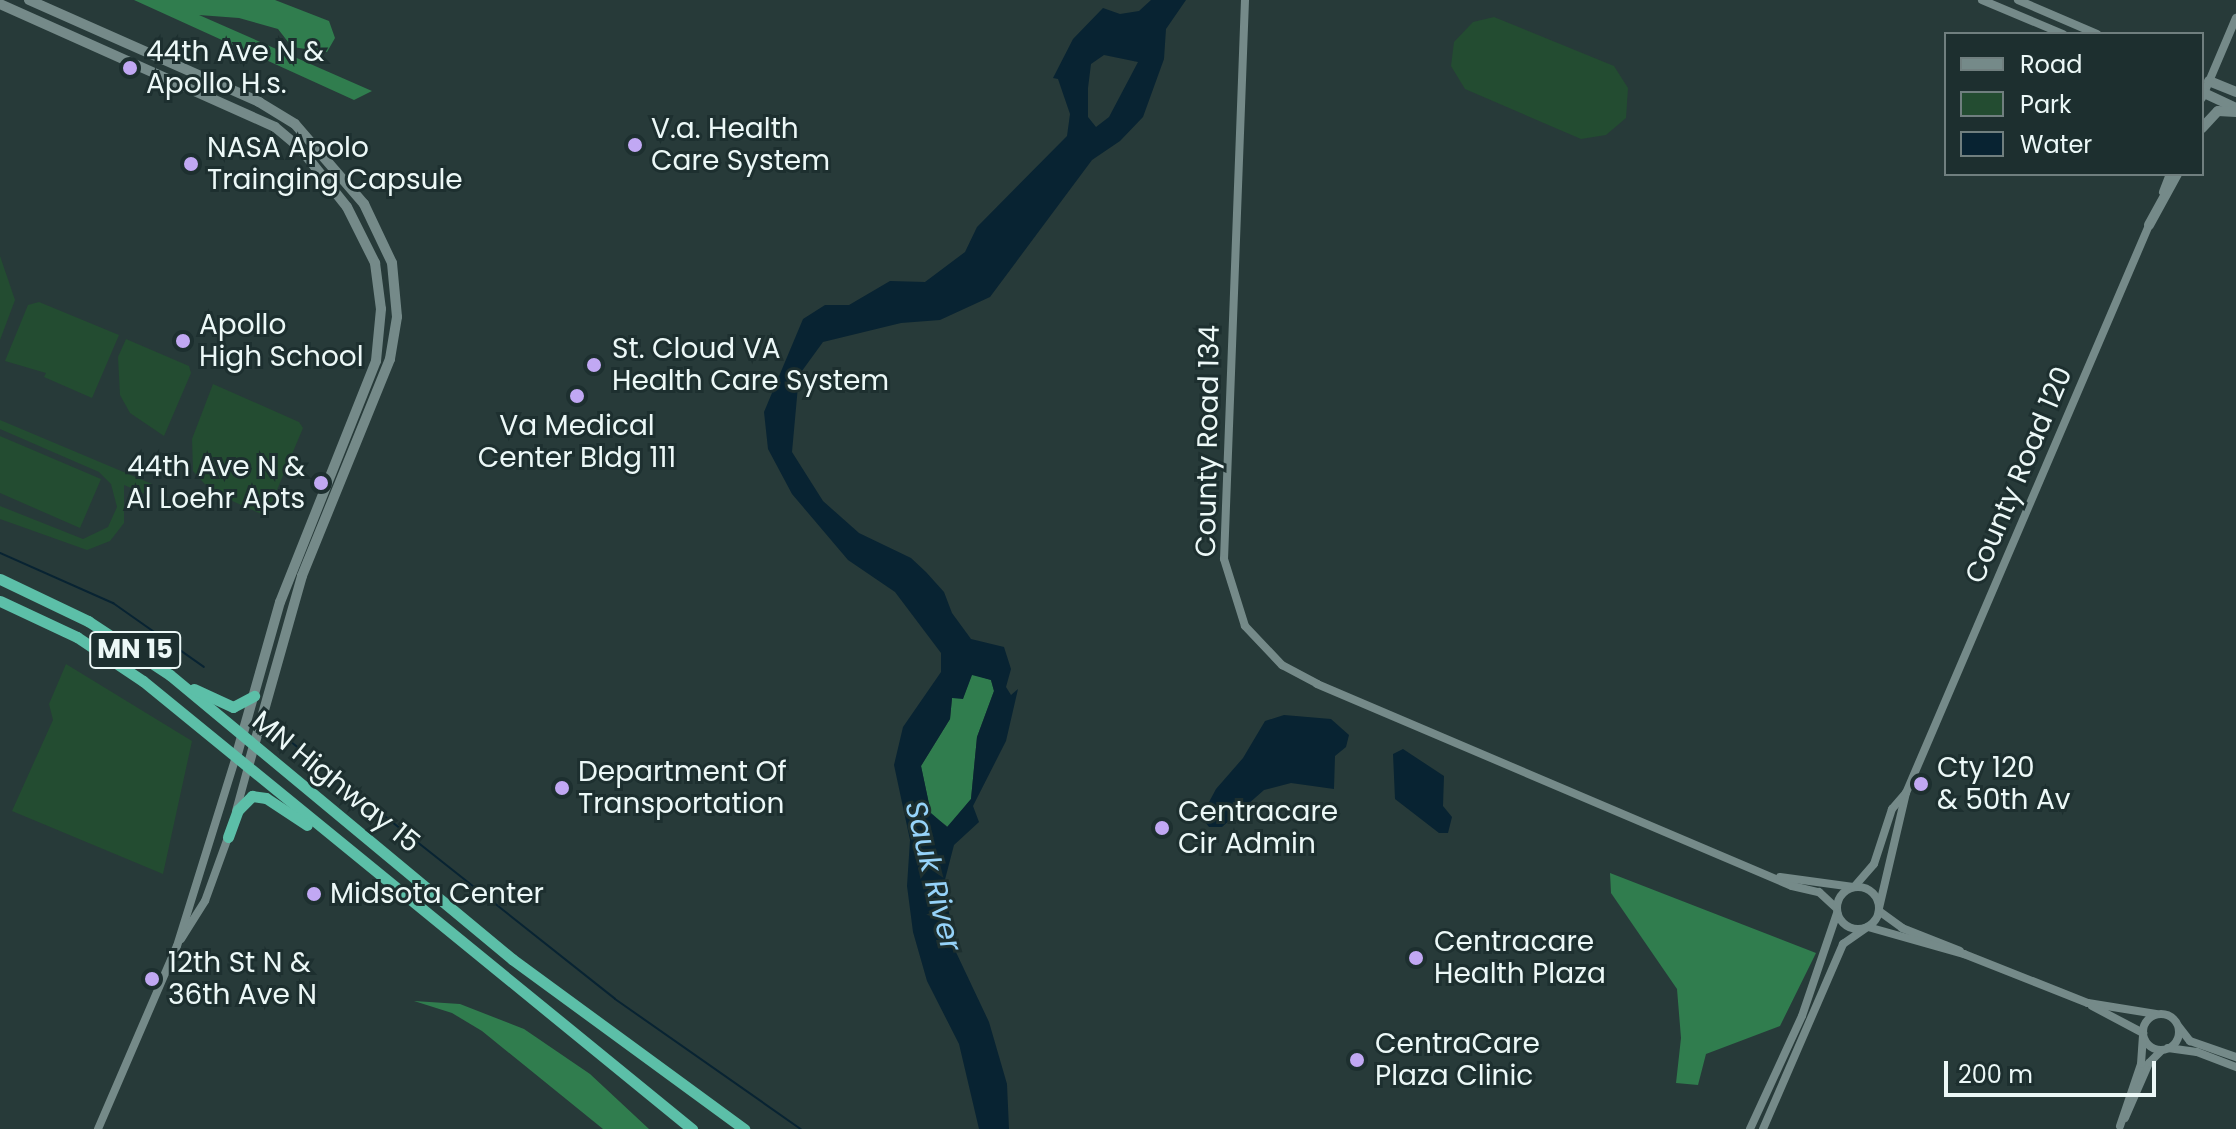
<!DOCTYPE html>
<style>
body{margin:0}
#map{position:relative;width:2236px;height:1129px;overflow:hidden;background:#273a39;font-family:Poppins,sans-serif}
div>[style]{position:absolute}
.green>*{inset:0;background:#234c31}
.forest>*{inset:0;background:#307d4e}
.water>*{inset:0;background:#082332}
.stream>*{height:2px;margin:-1px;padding:0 1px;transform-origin:1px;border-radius:1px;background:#082332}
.river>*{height:12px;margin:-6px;padding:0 6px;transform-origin:6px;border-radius:6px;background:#082332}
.tertiary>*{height:8px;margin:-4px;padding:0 4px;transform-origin:4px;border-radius:4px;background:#758a89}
.tertiary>.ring{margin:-4px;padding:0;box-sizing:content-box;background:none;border:8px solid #758a89;border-radius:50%}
.secondary>*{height:10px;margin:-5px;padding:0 5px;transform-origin:5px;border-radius:5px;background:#758a89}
.trunk>*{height:11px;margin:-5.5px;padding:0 5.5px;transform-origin:5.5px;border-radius:5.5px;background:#5cbfa8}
.dots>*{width:22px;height:22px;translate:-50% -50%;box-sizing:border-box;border:4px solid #1d2f2f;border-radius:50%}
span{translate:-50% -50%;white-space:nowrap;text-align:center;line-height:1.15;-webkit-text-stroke:6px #1d2f2f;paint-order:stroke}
.shield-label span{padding:2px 6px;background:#1d2f2f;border:2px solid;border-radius:6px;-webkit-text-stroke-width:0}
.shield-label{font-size:26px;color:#ecf8f7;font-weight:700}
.poi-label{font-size:28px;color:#ecf8f7}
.left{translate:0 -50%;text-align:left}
.right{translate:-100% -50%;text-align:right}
.street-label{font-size:28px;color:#ecf8f7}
.water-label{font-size:30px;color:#96d3f9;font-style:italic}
.legend{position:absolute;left:1944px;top:32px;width:260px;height:144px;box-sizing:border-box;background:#1d2f2f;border:2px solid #707f7f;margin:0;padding:10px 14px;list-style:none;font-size:24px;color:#ecf8f7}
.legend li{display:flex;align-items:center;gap:16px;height:40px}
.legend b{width:40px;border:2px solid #707f7f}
.scale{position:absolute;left:1944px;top:1061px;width:212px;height:36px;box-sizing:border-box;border:4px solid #ecf8f7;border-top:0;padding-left:10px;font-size:24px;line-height:28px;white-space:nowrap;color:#ecf8f7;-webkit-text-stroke:6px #1d2f2f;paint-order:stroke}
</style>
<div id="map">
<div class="green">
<div style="clip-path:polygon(1494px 17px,1614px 66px,1628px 88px,1626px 118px,1606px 135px,1581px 139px,1465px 89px,1451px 66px,1454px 42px,1473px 22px)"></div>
<div style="clip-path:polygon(0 256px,15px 300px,0 340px)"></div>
<div style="clip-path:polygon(39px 302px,119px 335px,92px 398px,44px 377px,46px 373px,5px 361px,28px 305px)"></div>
<div style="clip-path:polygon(126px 339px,189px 366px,191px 373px,164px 436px,130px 413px,120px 395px,118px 357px)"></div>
<div style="clip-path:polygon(213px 384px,299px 422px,303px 428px,266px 516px,212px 492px,193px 471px,192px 439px)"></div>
<div style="clip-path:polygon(0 420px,152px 484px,148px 495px,124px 485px,124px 523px,110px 541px,87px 550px,0 519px,0 506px,83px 539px,108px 527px,117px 507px,111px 484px,99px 472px,0 429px)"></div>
<div style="clip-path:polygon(0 436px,101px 479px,80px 528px,0 493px)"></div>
<div style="clip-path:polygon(66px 664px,192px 741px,163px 874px,12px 811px,53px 720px,49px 704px)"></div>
</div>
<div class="forest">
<div style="clip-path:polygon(134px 0,275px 0,329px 21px,335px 38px,327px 52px,292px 47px,278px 29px,239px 18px,199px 15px,372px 91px,354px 100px)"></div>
<div style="clip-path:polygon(972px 674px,991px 680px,994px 691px,977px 737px,971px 799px,948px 827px,931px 814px,921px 766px,950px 719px,952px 698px,963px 698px)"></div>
<div style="clip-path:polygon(1610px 873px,1816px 953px,1780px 1026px,1706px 1054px,1698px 1085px,1676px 1083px,1681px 1038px,1677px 989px,1611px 893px)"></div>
<div style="clip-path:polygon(414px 1001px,460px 1004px,524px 1029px,590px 1074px,649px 1129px,603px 1129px,482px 1031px,452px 1013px)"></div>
</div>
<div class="water">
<div style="clip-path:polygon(evenodd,1151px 0,1186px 0,1166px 29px,1164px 59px,1143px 117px,1120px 141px,1092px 160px,990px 297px,940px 320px,901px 323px,823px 342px,799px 375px,792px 452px,823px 501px,859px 533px,911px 558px,926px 572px,944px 592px,952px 613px,971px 639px,1004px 647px,1011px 669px,1006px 687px,1011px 695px,1018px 689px,1006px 741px,973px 806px,979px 822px,954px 845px,941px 895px,946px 931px,989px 1022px,1007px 1084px,1009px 1129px,979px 1129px,959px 1044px,927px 981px,913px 932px,907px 886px,910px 840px,894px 765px,903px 727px,941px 672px,941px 653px,895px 592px,848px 560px,792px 494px,768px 449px,764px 412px,803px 319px,825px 305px,849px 305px,890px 281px,925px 282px,965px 252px,977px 227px,1067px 136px,1070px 114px,1058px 79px,1053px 78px,1073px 39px,1103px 8px,1120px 14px,1139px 11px,1151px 0,1104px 55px,1138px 62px,1109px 117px,1096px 127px,1088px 117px,1088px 88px,1091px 64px,1104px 55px,1151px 0,972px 675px,991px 680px,994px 691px,977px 737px,971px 799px,947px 827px,931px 813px,921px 766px,950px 719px,952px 698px,963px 699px,972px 675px)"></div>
<div style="clip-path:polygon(1284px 715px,1331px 719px,1349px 735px,1346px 747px,1335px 756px,1334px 789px,1291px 783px,1264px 790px,1222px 827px,1209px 827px,1201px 817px,1216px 789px,1243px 758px,1265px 721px)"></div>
<div style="clip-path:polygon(1403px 749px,1444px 776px,1443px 806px,1452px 817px,1448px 833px,1439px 833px,1395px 799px,1393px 754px)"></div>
</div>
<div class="stream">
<div style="left:0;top:553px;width:124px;rotate:23.9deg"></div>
<div style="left:113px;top:603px;width:111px;rotate:35.1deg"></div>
<div style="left:281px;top:734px;width:426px;rotate:38.4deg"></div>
<div style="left:615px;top:999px;width:227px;rotate:35deg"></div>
</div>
<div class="river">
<div style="left:940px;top:901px;width:46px;rotate:76.3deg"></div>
</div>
<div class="tertiary">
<div style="left:1245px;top:0;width:559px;rotate:92.15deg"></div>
<div style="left:1224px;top:559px;width:70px;rotate:72.6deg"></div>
<div style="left:1245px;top:626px;width:54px;rotate:46.5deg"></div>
<div style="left:1282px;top:665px;width:40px;rotate:28deg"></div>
<div style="left:1317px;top:684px;width:516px;rotate:23.04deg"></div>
<div style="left:1792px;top:886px;width:28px;rotate:13deg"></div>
<div style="left:1819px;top:892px;width:23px;rotate:43deg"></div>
<div style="left:1982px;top:0;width:88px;rotate:22.8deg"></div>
<div style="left:2018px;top:0;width:86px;rotate:23.3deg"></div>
<div style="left:2202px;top:98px;width:87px;rotate:-67deg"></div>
<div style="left:2163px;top:192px;width:19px;rotate:-69deg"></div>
<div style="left:236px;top:811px;width:46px;rotate:-74.7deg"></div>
<div style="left:1780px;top:877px;width:74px;rotate:7.8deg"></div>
<div class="ring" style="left:1837px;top:887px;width:34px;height:34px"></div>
<div style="left:1854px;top:887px;width:30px;rotate:-49deg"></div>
<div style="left:1874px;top:864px;width:58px;rotate:-71.9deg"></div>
<div style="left:1892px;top:809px;width:21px;rotate:-49deg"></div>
<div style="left:1879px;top:908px;width:118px;rotate:-76.8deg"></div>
<div style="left:1906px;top:793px;width:620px;rotate:-66.83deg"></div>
<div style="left:1879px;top:911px;width:29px;rotate:36deg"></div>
<div style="left:1902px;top:928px;width:62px;rotate:21.6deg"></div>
<div style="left:1868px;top:927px;width:100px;rotate:15.7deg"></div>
<div style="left:1964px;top:954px;width:133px;rotate:21.6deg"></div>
<div style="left:2088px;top:1003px;width:69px;rotate:9.2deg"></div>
<div style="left:181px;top:939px;width:45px;rotate:-57.7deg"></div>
<div style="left:205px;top:901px;width:73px;rotate:-70.1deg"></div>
<div style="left:2092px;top:1006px;width:58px;rotate:27.9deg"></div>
<div class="ring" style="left:2143px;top:1014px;width:28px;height:28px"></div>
<div style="left:2179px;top:1027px;width:18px;rotate:52deg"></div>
<div style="left:2190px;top:1041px;width:49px;rotate:19.2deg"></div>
<div style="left:2168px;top:1048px;width:29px;rotate:8deg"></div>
<div style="left:2197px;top:1052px;width:42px;rotate:21deg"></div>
<div style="left:2125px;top:1118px;width:60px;rotate:-66.4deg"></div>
<div style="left:2149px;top:1063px;width:18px;rotate:-45deg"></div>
<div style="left:2120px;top:1126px;width:65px;rotate:-71.3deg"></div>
<div style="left:2141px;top:1064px;width:27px;rotate:-86deg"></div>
<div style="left:98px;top:1129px;width:199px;rotate:-66.7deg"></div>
<div style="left:177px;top:946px;width:198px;rotate:-72.7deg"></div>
<div style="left:1750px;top:1129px;width:124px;rotate:-65.3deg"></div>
<div style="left:1802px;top:1016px;width:109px;rotate:-71.2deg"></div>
<div style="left:1763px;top:1129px;width:202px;rotate:-66.6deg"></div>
<div style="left:1843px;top:944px;width:28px;rotate:-35deg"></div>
</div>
<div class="secondary">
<div style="left:29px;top:0;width:252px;rotate:23.9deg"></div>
<div style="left:259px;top:102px;width:42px;rotate:31.4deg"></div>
<div style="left:295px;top:124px;width:106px;rotate:49.2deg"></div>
<div style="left:364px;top:204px;width:65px;rotate:64.6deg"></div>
<div style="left:392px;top:263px;width:54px;rotate:84.7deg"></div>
<div style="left:397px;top:317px;width:43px;rotate:99.5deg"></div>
<div style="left:390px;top:359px;width:234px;rotate:112.1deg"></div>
<div style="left:302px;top:576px;width:198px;rotate:105.8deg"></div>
<div style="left:0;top:4px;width:301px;rotate:24.1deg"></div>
<div style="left:275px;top:127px;width:33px;rotate:40deg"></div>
<div style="left:300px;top:148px;width:75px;rotate:51.5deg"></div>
<div style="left:347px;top:207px;width:63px;rotate:63.4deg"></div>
<div style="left:375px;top:263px;width:46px;rotate:82.6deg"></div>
<div style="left:381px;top:309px;width:52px;rotate:95.5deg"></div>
<div style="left:376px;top:361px;width:259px;rotate:111.7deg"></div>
<div style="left:280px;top:602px;width:161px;rotate:105.8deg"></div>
<div style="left:2209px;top:81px;width:29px;rotate:22deg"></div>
<div style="left:2204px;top:93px;width:35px;rotate:25deg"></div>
<div style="left:2202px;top:128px;width:23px;rotate:-47deg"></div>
<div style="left:2218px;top:111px;width:18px;rotate:3deg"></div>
<div style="left:2149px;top:225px;width:58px;rotate:-61.2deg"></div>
</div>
<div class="trunk">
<div style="left:0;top:579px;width:98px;rotate:25.5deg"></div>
<div style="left:88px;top:621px;width:98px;rotate:33.4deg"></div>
<div style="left:170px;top:675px;width:445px;rotate:39.7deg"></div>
<div style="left:512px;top:959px;width:288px;rotate:36.2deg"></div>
<div style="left:0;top:601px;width:85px;rotate:25.1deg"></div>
<div style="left:77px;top:637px;width:79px;rotate:33.7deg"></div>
<div style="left:143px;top:681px;width:709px;rotate:39.22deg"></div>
<div style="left:194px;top:689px;width:43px;rotate:24.8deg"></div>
<div style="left:233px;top:707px;width:24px;rotate:-28deg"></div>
<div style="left:228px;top:837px;width:29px;rotate:-70deg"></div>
<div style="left:238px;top:810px;width:20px;rotate:-45deg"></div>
<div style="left:252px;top:796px;width:14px;rotate:8deg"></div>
<div style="left:266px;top:798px;width:49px;rotate:33.4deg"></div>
</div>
<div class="dots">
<div style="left:130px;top:68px;background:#c1a8f3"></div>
<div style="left:635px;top:145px;background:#c1a8f3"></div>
<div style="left:191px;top:164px;background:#c1a8f3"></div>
<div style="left:183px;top:341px;background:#c1a8f3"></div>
<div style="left:594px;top:365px;background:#c1a8f3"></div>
<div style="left:577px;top:396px;background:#c1a8f3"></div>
<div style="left:321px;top:483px;background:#c1a8f3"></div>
<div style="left:1921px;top:784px;background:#c1a8f3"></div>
<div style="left:562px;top:788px;background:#c1a8f3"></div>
<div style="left:1162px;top:828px;background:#c1a8f3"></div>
<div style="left:314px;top:894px;background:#c1a8f3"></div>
<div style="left:1416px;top:958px;background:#c1a8f3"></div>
<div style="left:152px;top:979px;background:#c1a8f3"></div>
<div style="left:1357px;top:1060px;background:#c1a8f3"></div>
</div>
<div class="shield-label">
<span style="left:135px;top:650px">MN 15</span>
</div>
<div class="poi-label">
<span class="left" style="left:146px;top:68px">44th Ave N &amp;<br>Apollo H.s.</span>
<span class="left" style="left:651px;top:145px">V.a. Health<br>Care System</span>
<span class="left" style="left:207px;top:164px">NASA Apolo<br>Trainging Capsule</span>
<span class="left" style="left:199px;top:341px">Apollo<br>High School</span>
<span class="left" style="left:612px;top:365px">St. Cloud VA<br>Health Care System</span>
<span style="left:577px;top:442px">Va Medical<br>Center Bldg 111</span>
<span class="right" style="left:305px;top:483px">44th Ave N &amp;<br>Al Loehr Apts</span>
<span class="left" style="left:1937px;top:784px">Cty 120<br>&amp; 50th Av</span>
<span class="left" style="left:578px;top:788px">Department Of<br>Transportation</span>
<span class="left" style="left:1178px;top:828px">Centracare<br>Cir Admin</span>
<span class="left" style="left:330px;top:894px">Midsota Center</span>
<span class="left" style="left:1434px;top:958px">Centracare<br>Health Plaza</span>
<span class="left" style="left:168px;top:979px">12th St N &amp;<br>36th Ave N</span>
<span class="left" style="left:1375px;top:1060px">CentraCare<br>Plaza Clinic</span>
</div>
<div class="street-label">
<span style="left:1208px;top:441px;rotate:-89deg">County Road 134</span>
<span style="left:2019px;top:475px;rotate:-67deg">County Road 120</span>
<span style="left:336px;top:782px;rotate:39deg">MN Highway 15</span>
</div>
<div class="water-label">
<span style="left:933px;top:876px;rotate:76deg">Sauk River</span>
</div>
<ul class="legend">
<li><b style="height:10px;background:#758a89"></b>Road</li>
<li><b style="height:22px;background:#234c31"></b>Park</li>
<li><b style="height:22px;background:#082332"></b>Water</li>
</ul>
<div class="scale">200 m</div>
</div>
